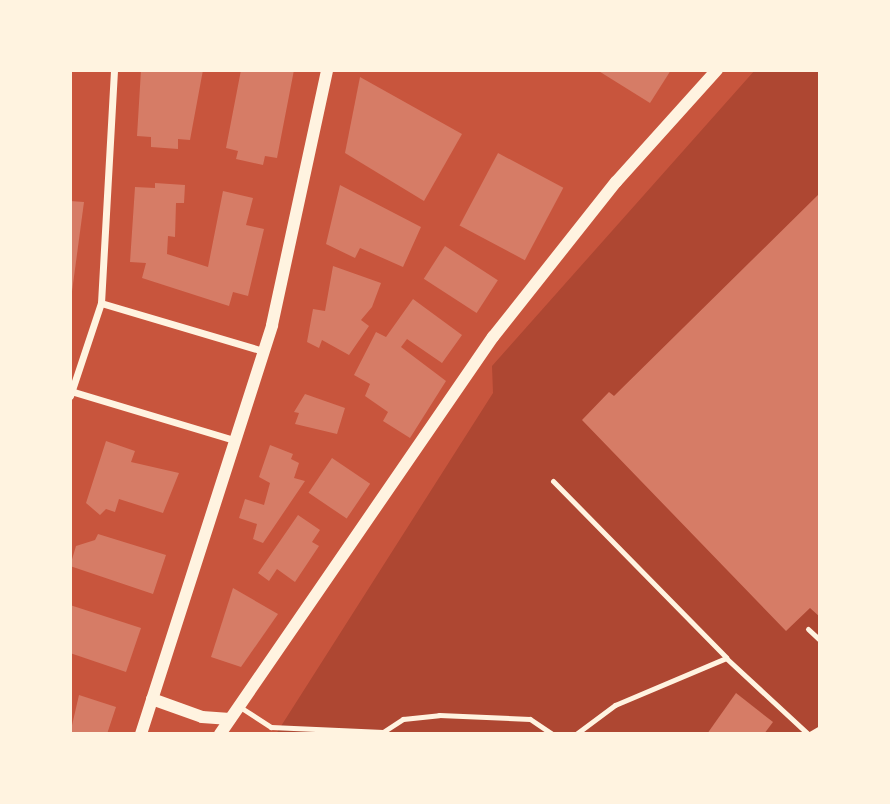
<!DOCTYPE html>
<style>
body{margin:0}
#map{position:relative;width:890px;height:804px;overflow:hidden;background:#c8553d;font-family:"DejaVu Sans",sans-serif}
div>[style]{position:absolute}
.green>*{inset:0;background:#ae4732}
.building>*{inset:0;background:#d67c66;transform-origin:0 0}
.service>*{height:5px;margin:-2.5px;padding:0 2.5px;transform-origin:2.5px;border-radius:2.5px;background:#fff3e0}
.minor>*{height:7px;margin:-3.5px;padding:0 3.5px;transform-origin:3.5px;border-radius:3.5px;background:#fff3e0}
.tertiary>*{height:12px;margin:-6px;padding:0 6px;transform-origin:6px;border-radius:6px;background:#fff3e0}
span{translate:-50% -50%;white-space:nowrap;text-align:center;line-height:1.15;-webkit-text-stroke:5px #fff3e0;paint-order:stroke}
.frame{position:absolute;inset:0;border:72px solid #fff3e0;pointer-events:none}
</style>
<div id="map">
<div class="green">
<div style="clip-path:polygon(755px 70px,820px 70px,820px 734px,276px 734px,493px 393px,492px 366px)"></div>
</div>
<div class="building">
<div style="clip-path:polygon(141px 70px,203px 70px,190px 140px,178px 139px,178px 149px,151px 147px,151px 137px,137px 136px)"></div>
<div style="clip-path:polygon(241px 70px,294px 70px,277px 158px,265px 156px,263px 165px,236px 159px,238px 151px,226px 148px)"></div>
<div style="clip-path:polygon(597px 70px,671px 70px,650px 103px)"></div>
<div style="clip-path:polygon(360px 77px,462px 134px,424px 201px,345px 153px)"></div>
<div style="left:498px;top:153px;width:74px;height:82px;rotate:28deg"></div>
<div style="clip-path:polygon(155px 183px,185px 185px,184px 203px,176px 203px,175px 237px,168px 236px,167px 254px,208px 267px,223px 191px,253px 198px,246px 225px,264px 229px,248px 296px,233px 292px,229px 306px,142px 278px,146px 263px,130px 262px,135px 187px,155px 188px)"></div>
<div style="clip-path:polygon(340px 185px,421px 227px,403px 267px,360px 248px,355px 258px,326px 244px)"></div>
<div style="clip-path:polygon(820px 193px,820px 617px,810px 608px,786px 631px,582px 420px,609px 392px,614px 396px)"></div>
<div style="clip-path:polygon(70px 201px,84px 202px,71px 299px,70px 299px)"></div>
<div style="left:445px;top:246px;width:63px;height:39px;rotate:33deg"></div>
<div style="clip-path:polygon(333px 266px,381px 283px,372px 307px,361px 320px,369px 326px,349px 355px,322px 340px,319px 348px,307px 342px,313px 309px,325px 311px)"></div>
<div style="clip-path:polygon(413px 299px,462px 335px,442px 363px,407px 339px,401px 347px,446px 381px,410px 438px,383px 421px,388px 412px,365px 396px,370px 384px,354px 375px,376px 332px,386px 337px)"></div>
<div style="clip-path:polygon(305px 394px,345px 408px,337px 434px,295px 424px,299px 413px,294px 412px)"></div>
<div style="clip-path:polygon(106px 441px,135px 451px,131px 462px,179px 473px,163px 513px,119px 499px,115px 512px,106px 509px,100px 515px,86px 503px)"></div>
<div style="clip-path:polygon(270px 445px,293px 454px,291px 459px,299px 463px,294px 478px,305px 481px,263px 543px,253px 539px,257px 524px,239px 518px,245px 499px,264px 505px,270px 483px,259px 477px)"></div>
<div style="left:332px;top:458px;width:46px;height:42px;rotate:34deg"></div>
<div style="clip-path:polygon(298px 515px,320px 530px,312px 542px,319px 546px,295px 582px,277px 569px,269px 581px,258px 573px)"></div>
<div style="clip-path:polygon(98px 534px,166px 555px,153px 594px,70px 566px,76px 546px,95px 540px)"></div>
<div style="clip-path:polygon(233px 588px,278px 614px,241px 667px,211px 657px)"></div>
<div style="clip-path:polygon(70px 605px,141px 628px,126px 672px,70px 653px)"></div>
<div style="clip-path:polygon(736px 693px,773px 722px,764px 734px,707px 734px)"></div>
<div style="clip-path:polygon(79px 695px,116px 707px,107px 734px,70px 734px)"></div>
</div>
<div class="service">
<div style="left:553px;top:481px;width:247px;rotate:45.5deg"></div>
<div style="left:808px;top:629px;width:16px;rotate:43deg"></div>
<div style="left:240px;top:707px;width:37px;rotate:33deg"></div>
<div style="left:271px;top:727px;width:112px;rotate:2.6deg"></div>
<div style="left:383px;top:732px;width:24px;rotate:-33deg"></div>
<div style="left:403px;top:719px;width:36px;rotate:-6deg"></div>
<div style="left:439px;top:715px;width:91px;rotate:2.5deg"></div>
<div style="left:530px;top:719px;width:27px;rotate:34deg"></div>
<div style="left:576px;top:734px;width:49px;rotate:-36.6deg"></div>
<div style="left:615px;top:705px;width:121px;rotate:-22.9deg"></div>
<div style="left:726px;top:658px;width:112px;rotate:42.8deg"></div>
<div style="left:810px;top:734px;width:12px;rotate:-31deg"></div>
</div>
<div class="minor">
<div style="left:101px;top:303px;width:169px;rotate:16.5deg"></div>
<div style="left:74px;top:392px;width:167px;rotate:16.7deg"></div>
<div style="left:70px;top:396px;width:98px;rotate:-71.6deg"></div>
<div style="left:101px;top:303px;width:233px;rotate:-86.8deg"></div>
</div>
<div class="tertiary">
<div style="left:152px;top:699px;width:53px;rotate:19.8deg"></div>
<div style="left:202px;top:717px;width:28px;rotate:4deg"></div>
<div style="left:141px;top:734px;width:429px;rotate:-72.2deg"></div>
<div style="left:272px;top:325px;width:261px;rotate:-77.8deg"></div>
<div style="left:220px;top:734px;width:482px;rotate:-55.5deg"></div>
<div style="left:493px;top:337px;width:198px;rotate:-51.6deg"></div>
<div style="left:616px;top:182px;width:151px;rotate:-48deg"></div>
</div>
<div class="frame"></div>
</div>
